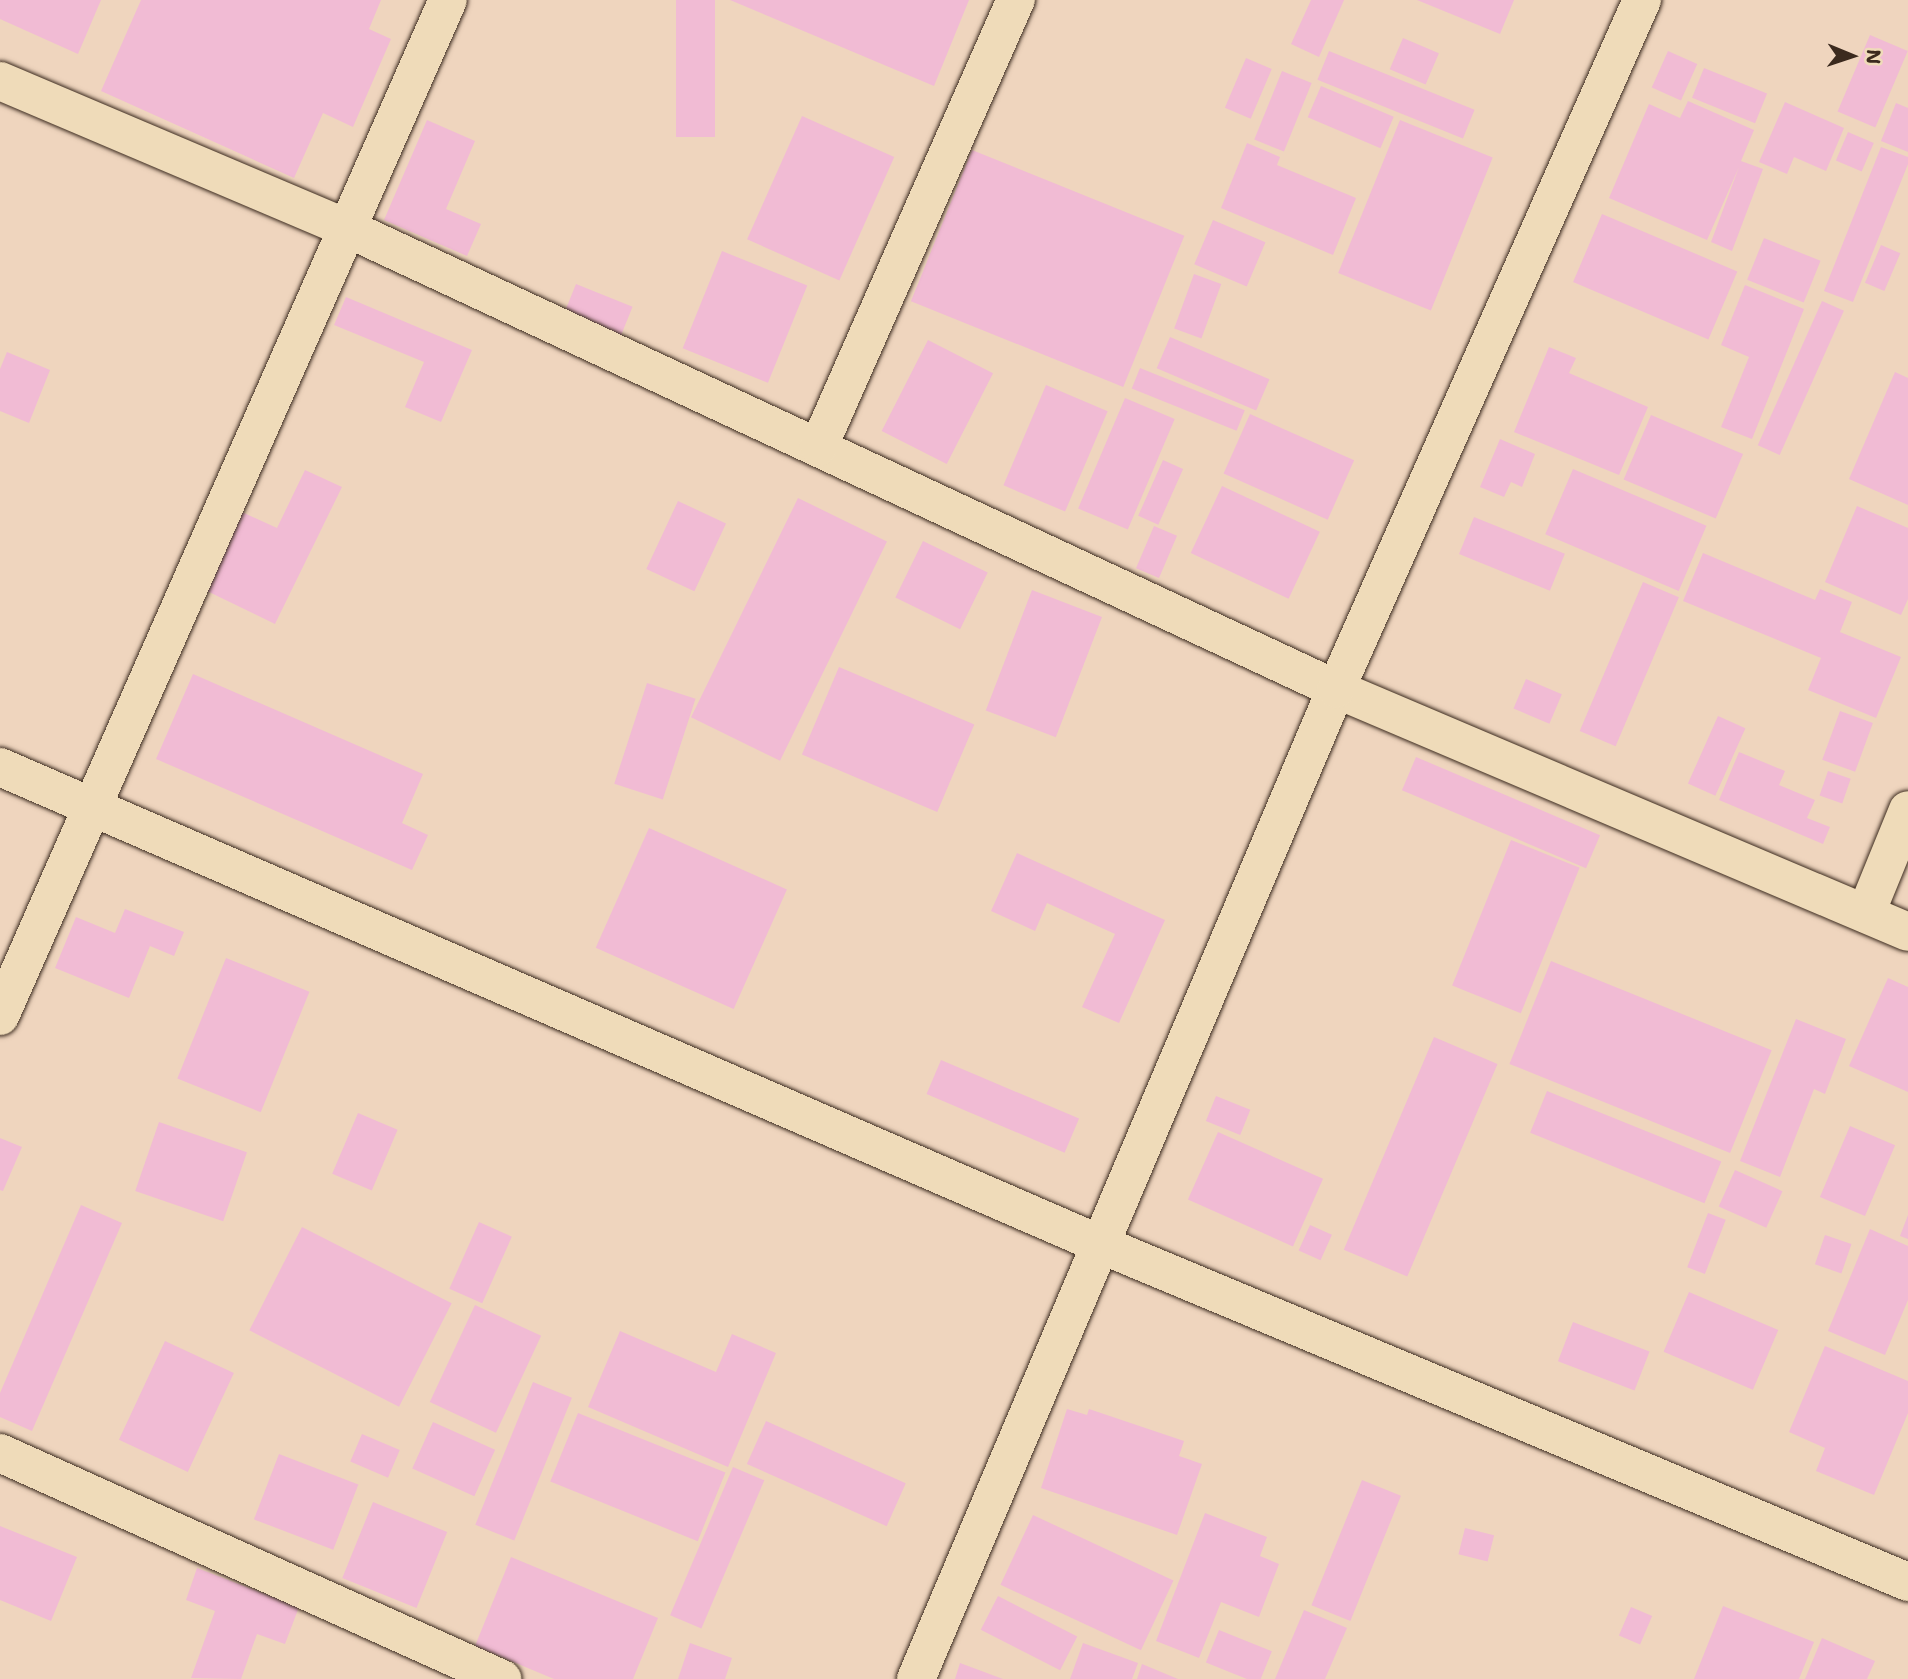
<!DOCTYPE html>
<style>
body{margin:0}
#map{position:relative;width:1908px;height:1679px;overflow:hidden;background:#efd5be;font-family:"Shantell Sans",sans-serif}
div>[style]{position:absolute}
.building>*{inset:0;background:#f1bbd4;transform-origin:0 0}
.roads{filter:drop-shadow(0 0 2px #3b2a1e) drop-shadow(0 0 2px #3b2a1e)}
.minor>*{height:38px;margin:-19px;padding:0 19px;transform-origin:19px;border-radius:19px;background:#efdbb9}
span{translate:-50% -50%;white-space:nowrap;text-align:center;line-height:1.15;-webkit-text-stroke:6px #efdbb9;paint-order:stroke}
.north{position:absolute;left:1817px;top:21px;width:70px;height:70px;-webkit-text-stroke:5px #efdbb9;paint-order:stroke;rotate:92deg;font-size:19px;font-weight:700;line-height:28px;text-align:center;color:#3b2a1e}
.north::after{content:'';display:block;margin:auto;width:24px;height:32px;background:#3b2a1e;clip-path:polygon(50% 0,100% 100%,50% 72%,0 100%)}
</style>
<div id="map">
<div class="building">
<div style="clip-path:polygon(0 0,101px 0,78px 54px,0 19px)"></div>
<div style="clip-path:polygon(141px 0,381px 0,369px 29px,391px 39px,353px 127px,323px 113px,294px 178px,101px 91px)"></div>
<div style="left:676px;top:0;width:39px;height:137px"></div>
<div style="clip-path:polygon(730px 0,969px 0,934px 86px)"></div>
<div style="clip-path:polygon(1311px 0,1344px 0,1319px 57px,1291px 44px)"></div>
<div style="clip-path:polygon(1417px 0,1514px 0,1500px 34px)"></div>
<div style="left:1870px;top:35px;width:41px;height:83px;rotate:23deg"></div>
<div style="left:1403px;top:38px;width:39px;height:34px;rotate:23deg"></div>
<div style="left:1329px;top:51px;width:157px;height:31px;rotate:22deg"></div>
<div style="left:1668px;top:51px;width:32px;height:40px;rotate:24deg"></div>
<div style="left:1246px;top:58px;width:28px;height:54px;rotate:23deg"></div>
<div style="left:1704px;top:68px;width:68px;height:32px;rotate:22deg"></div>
<div style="left:1282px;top:71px;width:32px;height:74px;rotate:22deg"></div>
<div style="left:1321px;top:86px;width:79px;height:34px;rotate:23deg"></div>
<div style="clip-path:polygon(1688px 101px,1754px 130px,1741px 161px,1763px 169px,1732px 251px,1711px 242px,1739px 167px,1707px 240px,1609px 198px,1649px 104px,1680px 118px)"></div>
<div style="clip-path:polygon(1785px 102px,1844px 128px,1826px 171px,1794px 157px,1787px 174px,1759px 162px)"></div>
<div style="clip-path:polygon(1896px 103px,1908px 108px,1908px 152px,1881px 141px)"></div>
<div style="left:802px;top:116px;width:101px;height:135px;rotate:24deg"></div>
<div style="clip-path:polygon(427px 120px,475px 141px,446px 209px,481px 224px,467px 256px,384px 220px)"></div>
<div style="left:1400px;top:120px;width:100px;height:165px;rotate:22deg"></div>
<div style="left:1848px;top:132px;width:28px;height:31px;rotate:23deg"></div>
<div style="clip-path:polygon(1247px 143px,1280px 157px,1277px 165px,1356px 198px,1333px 255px,1221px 208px)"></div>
<div style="clip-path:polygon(1881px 147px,1908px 157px,1908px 164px,1853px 302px,1824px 291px)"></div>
<div style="left:972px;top:150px;width:229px;height:163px;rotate:22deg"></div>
<div style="left:1602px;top:214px;width:147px;height:74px;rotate:23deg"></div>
<div style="left:1213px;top:220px;width:57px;height:48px;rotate:23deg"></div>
<div style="left:1764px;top:238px;width:61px;height:45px;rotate:22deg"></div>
<div style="left:1881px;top:245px;width:21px;height:41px;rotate:23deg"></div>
<div style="left:722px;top:251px;width:92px;height:105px;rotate:22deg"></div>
<div style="left:1194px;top:274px;width:29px;height:58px;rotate:20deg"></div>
<div style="left:576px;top:284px;width:61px;height:31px;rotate:22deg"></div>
<div style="clip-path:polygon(1745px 285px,1804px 309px,1752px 439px,1721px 427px,1749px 357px,1721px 345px)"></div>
<div style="clip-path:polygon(346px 297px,472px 350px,441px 422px,405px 407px,424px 362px,334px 325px)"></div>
<div style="left:1822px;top:301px;width:24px;height:158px;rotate:24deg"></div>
<div style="left:1170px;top:337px;width:108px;height:34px;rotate:23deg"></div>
<div style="left:928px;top:340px;width:73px;height:102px;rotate:27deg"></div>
<div style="clip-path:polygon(1549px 347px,1576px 358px,1569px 373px,1648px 407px,1619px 475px,1514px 432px)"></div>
<div style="clip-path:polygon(7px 352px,50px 370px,29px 423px,0 411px,0 369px)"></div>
<div style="left:1140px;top:368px;width:113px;height:22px;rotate:22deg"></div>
<div style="clip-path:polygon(1895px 372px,1908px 378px,1908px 505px,1849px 479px)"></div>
<div style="left:1046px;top:385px;width:67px;height:109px;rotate:23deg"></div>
<div style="left:1125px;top:398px;width:54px;height:120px;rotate:23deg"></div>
<div style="left:1250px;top:414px;width:114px;height:65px;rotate:24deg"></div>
<div style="left:1651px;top:415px;width:100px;height:70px;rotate:23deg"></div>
<div style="clip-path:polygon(1500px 439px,1535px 454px,1522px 487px,1511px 482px,1504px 497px,1480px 487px)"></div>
<div style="left:1163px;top:460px;width:22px;height:61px;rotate:24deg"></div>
<div style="left:1573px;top:469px;width:145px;height:71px;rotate:23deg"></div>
<div style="clip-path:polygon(305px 470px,342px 487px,275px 624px,205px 590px,242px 512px,277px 528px)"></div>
<div style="left:1222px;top:486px;width:108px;height:74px;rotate:25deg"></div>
<div style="left:798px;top:498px;width:99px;height:244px;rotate:26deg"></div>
<div style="left:678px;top:501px;width:53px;height:75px;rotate:25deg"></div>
<div style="clip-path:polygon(1857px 506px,1908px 528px,1908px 599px,1901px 615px,1825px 582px)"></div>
<div style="left:1474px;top:517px;width:98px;height:40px;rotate:22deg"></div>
<div style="left:1154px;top:526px;width:25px;height:46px;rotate:23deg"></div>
<div style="left:923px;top:541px;width:72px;height:63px;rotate:26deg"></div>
<div style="clip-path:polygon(1703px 553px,1815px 600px,1820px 589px,1852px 602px,1840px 632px,1901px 657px,1876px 718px,1808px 690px,1821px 658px,1683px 601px)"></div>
<div style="left:1643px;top:582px;width:39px;height:162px;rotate:23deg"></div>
<div style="left:1032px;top:590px;width:75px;height:129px;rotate:21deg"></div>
<div style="left:839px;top:667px;width:147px;height:95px;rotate:23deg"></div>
<div style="clip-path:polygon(193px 674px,423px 774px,402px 823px,428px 835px,412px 870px,156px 759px)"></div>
<div style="left:1526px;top:679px;width:39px;height:32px;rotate:23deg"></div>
<div style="left:647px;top:683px;width:51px;height:106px;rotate:18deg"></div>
<div style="left:1840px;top:711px;width:35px;height:52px;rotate:20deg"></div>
<div style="left:1718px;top:716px;width:30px;height:74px;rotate:24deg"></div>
<div style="clip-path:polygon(1739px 752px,1785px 771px,1779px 785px,1815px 800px,1807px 818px,1830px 827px,1823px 844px,1719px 800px)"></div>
<div style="left:1416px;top:757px;width:200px;height:36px;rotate:23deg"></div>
<div style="left:1828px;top:771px;width:24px;height:26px;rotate:19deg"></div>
<div style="left:649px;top:828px;width:151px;height:131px;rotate:24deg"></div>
<div style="left:1511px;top:840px;width:74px;height:157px;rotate:22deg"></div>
<div style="clip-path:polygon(1017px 853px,1165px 920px,1119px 1023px,1082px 1007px,1115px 934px,1047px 903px,1035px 931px,991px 911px)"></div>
<div style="clip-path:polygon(125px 909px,184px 932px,174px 956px,150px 946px,129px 998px,55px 968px,76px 917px,115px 933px)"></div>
<div style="left:226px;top:958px;width:90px;height:130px;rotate:22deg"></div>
<div style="left:1551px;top:961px;width:238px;height:111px;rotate:22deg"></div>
<div style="clip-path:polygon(1888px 978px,1908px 987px,1908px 1092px,1849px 1066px)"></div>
<div style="clip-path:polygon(1796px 1019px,1846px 1039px,1825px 1094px,1814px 1089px,1780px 1177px,1740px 1161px)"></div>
<div style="left:1434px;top:1037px;width:69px;height:231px;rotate:23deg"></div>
<div style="left:941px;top:1060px;width:150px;height:37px;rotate:23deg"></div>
<div style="left:1547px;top:1091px;width:188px;height:45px;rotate:22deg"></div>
<div style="left:1216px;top:1096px;width:37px;height:27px;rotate:22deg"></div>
<div style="left:358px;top:1113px;width:43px;height:66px;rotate:23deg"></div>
<div style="left:159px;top:1122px;width:93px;height:73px;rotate:19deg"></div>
<div style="left:1850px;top:1126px;width:49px;height:77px;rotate:23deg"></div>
<div style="left:1218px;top:1132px;width:115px;height:74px;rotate:24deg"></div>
<div style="clip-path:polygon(0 1138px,22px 1147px,3px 1191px,0 1190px)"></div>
<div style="left:1735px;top:1170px;width:52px;height:40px;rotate:24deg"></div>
<div style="clip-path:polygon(81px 1205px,122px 1223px,32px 1431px,0 1417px,0 1393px)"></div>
<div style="left:1708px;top:1213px;width:19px;height:58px;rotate:21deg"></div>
<div style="clip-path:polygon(1908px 1215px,1908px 1239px,1900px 1236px)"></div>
<div style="left:479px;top:1222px;width:36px;height:73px;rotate:24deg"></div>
<div style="left:1310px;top:1225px;width:24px;height:28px;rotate:24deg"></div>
<div style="left:302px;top:1227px;width:168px;height:116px;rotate:27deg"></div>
<div style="clip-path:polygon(1870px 1229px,1908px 1246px,1908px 1300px,1885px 1355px,1828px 1331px)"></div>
<div style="left:1825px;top:1235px;width:28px;height:31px;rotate:19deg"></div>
<div style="left:1689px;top:1292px;width:97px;height:65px;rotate:23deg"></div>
<div style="left:475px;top:1305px;width:73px;height:107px;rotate:25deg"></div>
<div style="left:1573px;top:1322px;width:82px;height:42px;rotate:21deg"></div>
<div style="clip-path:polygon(620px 1331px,716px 1372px,732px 1334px,776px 1353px,728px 1467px,588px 1407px)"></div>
<div style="left:165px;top:1341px;width:76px;height:109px;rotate:25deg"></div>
<div style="clip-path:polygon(1825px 1346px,1908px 1381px,1908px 1413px,1874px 1495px,1816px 1471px,1825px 1448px,1789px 1432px)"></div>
<div style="left:533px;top:1382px;width:42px;height:154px;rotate:22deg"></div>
<div style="clip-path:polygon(1067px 1409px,1087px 1415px,1089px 1409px,1184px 1441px,1179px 1456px,1202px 1464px,1177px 1535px,1041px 1488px)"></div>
<div style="left:578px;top:1413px;width:159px;height:74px;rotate:22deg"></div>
<div style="left:766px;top:1421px;width:153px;height:47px;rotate:24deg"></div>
<div style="left:433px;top:1422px;width:68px;height:51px;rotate:24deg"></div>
<div style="left:362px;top:1434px;width:41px;height:30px;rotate:23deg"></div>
<div style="left:279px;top:1454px;width:85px;height:70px;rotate:21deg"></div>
<div style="left:733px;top:1467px;width:34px;height:161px;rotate:23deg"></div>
<div style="left:1362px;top:1480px;width:42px;height:135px;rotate:22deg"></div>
<div style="left:373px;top:1502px;width:80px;height:82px;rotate:22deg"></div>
<div style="clip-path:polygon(1205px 1513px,1267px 1537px,1260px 1556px,1279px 1564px,1259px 1617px,1221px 1602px,1199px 1658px,1156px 1641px)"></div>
<div style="left:1033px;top:1515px;width:155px;height:77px;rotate:25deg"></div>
<div style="clip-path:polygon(0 1526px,77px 1557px,51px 1621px,0 1600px)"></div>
<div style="left:1465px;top:1528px;width:30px;height:27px;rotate:14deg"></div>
<div style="clip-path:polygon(511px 1557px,658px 1618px,633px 1679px,554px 1679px,475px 1646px)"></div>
<div style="clip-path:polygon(197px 1568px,299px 1607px,285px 1644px,257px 1634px,241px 1679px,191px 1678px,215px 1611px,186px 1600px)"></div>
<div style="left:998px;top:1596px;width:89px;height:38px;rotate:27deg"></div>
<div style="clip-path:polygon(1723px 1606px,1814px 1642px,1799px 1679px,1694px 1679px)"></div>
<div style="left:1631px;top:1607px;width:23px;height:31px;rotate:23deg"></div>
<div style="clip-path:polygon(1304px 1610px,1347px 1628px,1325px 1679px,1275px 1679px)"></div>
<div style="left:1219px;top:1630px;width:57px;height:35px;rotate:22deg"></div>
<div style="clip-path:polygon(1822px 1638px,1875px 1661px,1867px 1679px,1805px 1679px)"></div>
<div style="clip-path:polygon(690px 1643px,732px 1658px,725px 1679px,678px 1679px)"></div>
<div style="clip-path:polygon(1083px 1643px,1138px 1663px,1132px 1679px,1070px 1679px)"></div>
<div style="clip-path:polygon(960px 1663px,1003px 1679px,955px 1679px)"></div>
<div style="clip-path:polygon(1142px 1664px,1178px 1679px,1137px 1679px)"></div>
</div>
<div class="roads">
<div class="minor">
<div style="left:0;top:81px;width:381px;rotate:23deg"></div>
<div style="left:351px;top:230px;width:1087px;rotate:24.99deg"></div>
<div style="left:1336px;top:689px;width:621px;rotate:23.02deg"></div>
<div style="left:819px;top:446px;width:488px;rotate:-66.2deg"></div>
<div style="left:0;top:767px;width:1201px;rotate:23.45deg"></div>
<div style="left:1102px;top:1245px;width:874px;rotate:22.69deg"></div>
<div style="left:1866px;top:913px;width:111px;rotate:-67.8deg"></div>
<div style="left:0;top:1016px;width:1110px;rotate:-66.21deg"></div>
<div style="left:0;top:1453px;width:551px;rotate:24.24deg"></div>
<div style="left:916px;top:1679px;width:1075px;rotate:-67.01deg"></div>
<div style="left:1336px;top:689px;width:754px;rotate:-66.05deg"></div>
</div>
</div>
<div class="north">N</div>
</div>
